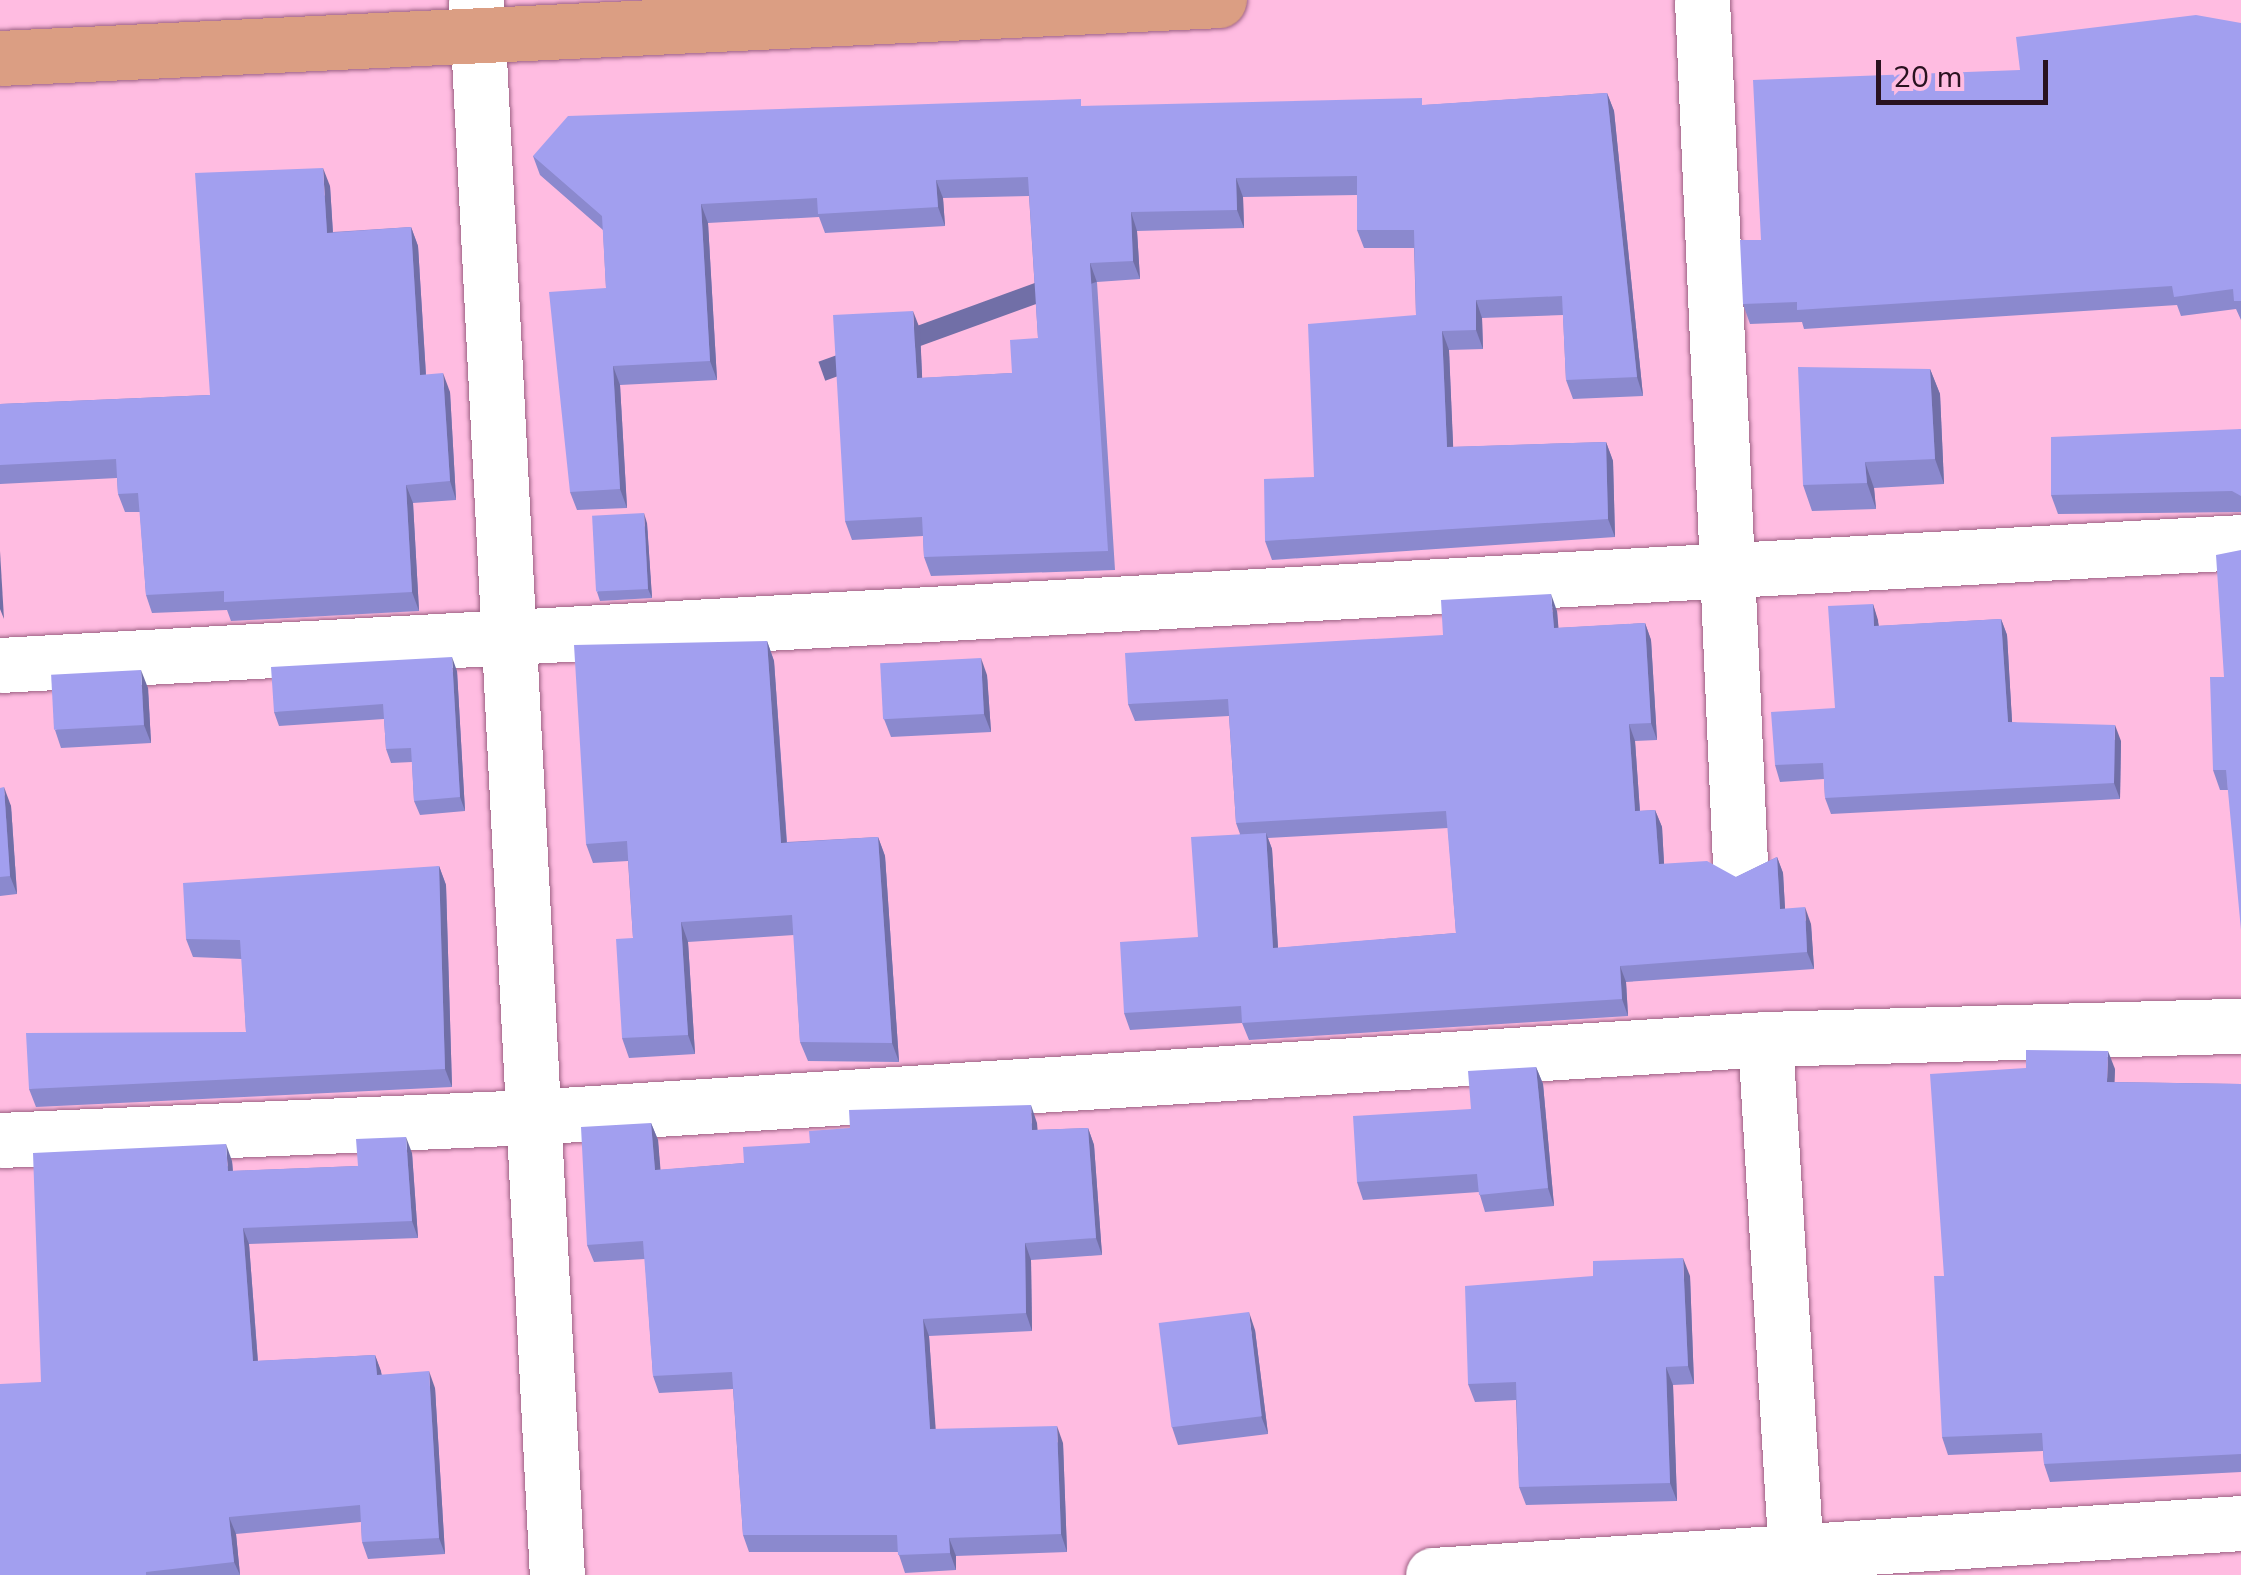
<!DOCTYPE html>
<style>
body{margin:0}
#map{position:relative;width:2241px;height:1575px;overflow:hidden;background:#ffbce1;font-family:"Nunito Sans",sans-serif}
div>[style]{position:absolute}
.roads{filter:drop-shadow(0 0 2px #9b6082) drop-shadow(0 0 2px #9b6082)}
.minor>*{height:55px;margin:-27.5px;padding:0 27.5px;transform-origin:27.5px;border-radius:27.5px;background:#fff}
.trunk>*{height:55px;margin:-27.5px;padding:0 27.5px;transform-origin:27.5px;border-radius:27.5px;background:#db9e83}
.wall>*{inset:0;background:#8b89ce}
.shaded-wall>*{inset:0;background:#716fa7;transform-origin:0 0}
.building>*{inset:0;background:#a29fef;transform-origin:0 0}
span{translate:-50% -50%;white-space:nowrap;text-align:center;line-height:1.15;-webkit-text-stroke:10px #ffbce1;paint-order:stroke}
.scale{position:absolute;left:1876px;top:60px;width:172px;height:45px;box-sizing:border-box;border:5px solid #291220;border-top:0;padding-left:12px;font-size:30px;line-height:35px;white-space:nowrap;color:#291220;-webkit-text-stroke:8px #ffbce1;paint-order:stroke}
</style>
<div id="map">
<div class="roads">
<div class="minor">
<div style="left:476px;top:0;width:1577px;rotate:87.06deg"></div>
<div style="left:1702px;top:0;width:864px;rotate:87.48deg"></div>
<div style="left:0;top:665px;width:2244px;rotate:-3.14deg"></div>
<div style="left:1765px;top:1039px;width:537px;rotate:86.58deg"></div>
<div style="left:0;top:1140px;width:530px;rotate:-2.48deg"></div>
<div style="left:530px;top:1117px;width:1237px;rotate:-3.61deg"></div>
<div style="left:1765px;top:1039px;width:476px;rotate:-1.6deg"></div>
<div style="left:1433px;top:1575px;width:810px;rotate:-3.68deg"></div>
</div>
<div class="trunk">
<div style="left:0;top:58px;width:1220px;rotate:-2.72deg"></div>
</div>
</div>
<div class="wall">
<div style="clip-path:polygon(2241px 23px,2241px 320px,2236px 309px,2181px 316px,2177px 305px,1804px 329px,1802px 322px,1750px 324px,1743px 304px,1761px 240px,2020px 70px)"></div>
<div style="clip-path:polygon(1607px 93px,1614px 111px,1643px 396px,1573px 399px,1566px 380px,1563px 315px,1482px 318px,1483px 349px,1449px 350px,1453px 447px,1606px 442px,1613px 461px,1615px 537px,1272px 560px,1265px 541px,1314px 477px,1416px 315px,1414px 248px,1364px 248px,1357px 230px,1357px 195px,1243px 197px,1244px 228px,1137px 231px,1140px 279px,1097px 282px,1115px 570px,931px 576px,924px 557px,923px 536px,852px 540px,845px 521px,920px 329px,922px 378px,1012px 373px,1038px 338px,1029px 196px,943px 198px,945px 226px,825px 233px,819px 217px,708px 223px,717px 380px,620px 385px,627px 508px,577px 510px,570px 492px,606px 288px,603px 230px,540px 175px,533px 156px,1083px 106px,1425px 105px)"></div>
<div style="clip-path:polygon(330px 186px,333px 232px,411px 227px,418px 246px,426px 375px,450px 392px,456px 500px,413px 503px,419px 611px,231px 621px,227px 610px,152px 613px,146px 595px,140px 512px,125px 512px,118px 494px,117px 478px,0 484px,0 404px,210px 395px)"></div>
<div style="clip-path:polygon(1930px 369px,1940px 394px,1944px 484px,1874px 488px,1876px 509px,1812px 511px,1803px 485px)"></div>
<div style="clip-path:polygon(2241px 429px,2241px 512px,2058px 514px,2051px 495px)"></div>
<div style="clip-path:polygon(647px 523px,652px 598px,600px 601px,597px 592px)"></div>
<div style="clip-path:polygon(1873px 604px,1879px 626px,2001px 619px,2007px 635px,2012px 722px,2121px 741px,2120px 799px,1831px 814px,1825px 798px,1824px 779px,1780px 782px,1775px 765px,1835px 708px)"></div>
<div style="clip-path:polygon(evenodd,1557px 611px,1558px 628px,1645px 623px,1651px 640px,1657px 740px,1635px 741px,1640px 811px,1655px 810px,1662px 827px,1664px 864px,1736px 877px,1777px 857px,1783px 873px,1785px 909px,1811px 924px,1814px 969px,1626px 982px,1628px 1016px,1249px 1040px,1242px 1023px,1130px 1030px,1124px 1013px,1198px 937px,1240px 834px,1236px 823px,1229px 716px,1135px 721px,1128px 704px,1557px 611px,1448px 828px,1456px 933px,1278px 948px,1272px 849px,1268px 838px,1448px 828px)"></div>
<div style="clip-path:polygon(767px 641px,774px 661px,787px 842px,878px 837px,885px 856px,899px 1062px,808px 1061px,800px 1042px,794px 935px,688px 942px,695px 1054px,629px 1058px,622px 1038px,633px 938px,628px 861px,593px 863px,586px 844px)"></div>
<div style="clip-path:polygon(457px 671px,465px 811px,420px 815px,414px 801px,412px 762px,391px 763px,386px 749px,384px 719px,279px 726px,274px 712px)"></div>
<div style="clip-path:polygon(987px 675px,991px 732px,891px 737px,884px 719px)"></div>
<div style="clip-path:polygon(2224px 677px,2228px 790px,2220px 790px,2213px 770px)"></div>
<div style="clip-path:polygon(148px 688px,151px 743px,61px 748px,55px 730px)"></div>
<div style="clip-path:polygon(0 788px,11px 806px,17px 894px,0 896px)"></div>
<div style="clip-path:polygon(439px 866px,446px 885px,452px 1087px,36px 1107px,29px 1089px,246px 1032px,242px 959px,193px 957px,186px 939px)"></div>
<div style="clip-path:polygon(1536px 1067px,1543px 1084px,1554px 1206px,1485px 1212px,1479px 1192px,1363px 1200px,1357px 1182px)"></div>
<div style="clip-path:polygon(2115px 1069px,2114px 1082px,2241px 1084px,2241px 1472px,2050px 1482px,2044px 1464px,2043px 1451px,1948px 1455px,1942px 1437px,1944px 1276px)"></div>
<div style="clip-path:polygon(651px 1123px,658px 1140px,660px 1170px,744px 1163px,810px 1143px,1037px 1123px,1037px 1130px,1088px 1128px,1094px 1145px,1102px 1255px,1031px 1260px,1032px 1331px,929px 1336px,935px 1429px,1063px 1443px,1067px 1552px,956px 1556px,956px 1570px,905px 1573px,898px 1552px,749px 1552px,743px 1535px,733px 1389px,659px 1393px,653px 1376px,645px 1259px,594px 1262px,587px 1245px)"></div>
<div style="clip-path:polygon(412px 1153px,418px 1238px,249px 1244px,258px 1361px,375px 1355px,382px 1375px,435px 1388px,445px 1554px,368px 1559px,362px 1542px,361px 1522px,236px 1534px,240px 1575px,0 1575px,41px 1382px,232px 1161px,233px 1171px,358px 1166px)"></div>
<div style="clip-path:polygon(1690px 1276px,1694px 1384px,1673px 1385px,1677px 1501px,1526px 1505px,1519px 1487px,1516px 1400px,1475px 1402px,1468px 1384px)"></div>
<div style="clip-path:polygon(1255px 1330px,1268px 1434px,1178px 1445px,1172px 1427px)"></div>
</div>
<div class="shaded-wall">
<div style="clip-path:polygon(1607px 93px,1614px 111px,1643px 396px,1637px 377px)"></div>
<div style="clip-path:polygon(323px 168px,330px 186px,334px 251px,327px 233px)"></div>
<div style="clip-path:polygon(1236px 178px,1243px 197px,1244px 228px,1237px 210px)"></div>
<div style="clip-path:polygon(936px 180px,943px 198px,945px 226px,938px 207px)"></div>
<div style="clip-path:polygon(701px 204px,708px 223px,717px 380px,710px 361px)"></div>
<div style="clip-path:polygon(1131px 212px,1137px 231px,1140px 279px,1133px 261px)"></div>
<div style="clip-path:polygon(411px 227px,418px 246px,427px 393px,420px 375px)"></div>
<div style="left:1090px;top:263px;width:20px;height:289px;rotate:70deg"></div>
<div style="clip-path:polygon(1476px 300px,1482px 318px,1483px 349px,1476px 330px)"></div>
<div style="clip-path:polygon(913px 311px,920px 329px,923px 397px,917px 378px)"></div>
<div style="clip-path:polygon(1442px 331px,1449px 350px,1454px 466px,1447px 447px)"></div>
<div style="clip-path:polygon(613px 366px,620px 385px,627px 508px,620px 489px)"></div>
<div style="clip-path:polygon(1930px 369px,1940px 394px,1944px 484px,1935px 459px)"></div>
<div style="clip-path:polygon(443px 373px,450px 392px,456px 500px,450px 481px)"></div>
<div style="clip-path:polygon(1606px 442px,1613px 461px,1615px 537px,1608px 519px)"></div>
<div style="clip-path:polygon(1865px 462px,1874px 488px,1876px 509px,1867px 483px)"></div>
<div style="clip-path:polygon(406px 485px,413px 503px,419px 611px,412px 592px)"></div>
<div style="clip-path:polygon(644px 513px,647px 523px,652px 598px,648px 589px)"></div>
<div style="clip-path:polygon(0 551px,4px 619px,0 609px)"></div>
<div style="clip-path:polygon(1551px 594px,1557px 611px,1560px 645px,1554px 628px)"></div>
<div style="clip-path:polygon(1873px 604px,1878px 620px,1880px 642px,1874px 626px)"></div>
<div style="clip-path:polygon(2001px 619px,2007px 635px,2013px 738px,2008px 722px)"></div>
<div style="clip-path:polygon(1645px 623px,1651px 640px,1657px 740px,1651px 723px)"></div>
<div style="clip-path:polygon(767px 641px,774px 661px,788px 862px,781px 843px)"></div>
<div style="clip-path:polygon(452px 657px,457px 671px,465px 811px,460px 797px)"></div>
<div style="clip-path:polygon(981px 658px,987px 675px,991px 732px,984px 714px)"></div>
<div style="clip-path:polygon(141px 670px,148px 688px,151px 743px,144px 725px)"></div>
<div style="clip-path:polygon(1629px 724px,1635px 741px,1641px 828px,1635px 811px)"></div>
<div style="clip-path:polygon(2115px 725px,2121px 741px,2120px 799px,2114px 783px)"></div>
<div style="clip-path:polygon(4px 787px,11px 806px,17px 894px,10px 876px)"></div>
<div style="clip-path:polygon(1655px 810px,1662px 827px,1665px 881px,1659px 864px)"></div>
<div style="clip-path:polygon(1266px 833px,1272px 849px,1279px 965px,1273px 948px)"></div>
<div style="clip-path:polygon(878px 837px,885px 856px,899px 1062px,892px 1043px)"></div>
<div style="clip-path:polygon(1777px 857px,1783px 873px,1786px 926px,1780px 909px)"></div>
<div style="clip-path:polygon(439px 866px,446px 885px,452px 1087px,445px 1069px)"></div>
<div style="clip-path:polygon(1805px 907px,1811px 924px,1814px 969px,1807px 952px)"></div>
<div style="clip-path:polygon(681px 922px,688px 942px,695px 1054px,688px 1035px)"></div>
<div style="clip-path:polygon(1620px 966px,1626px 982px,1628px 1016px,1622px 999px)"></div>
<div style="clip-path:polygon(2108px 1051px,2115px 1069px,2114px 1100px,2107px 1082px)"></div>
<div style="clip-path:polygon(1536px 1067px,1543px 1084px,1554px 1206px,1548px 1188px)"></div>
<div style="clip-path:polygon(1031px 1105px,1037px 1123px,1039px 1147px,1032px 1130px)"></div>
<div style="clip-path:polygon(651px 1123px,658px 1140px,662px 1187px,655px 1170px)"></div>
<div style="clip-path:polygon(1088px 1128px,1094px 1145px,1102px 1255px,1096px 1238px)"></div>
<div style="clip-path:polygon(406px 1137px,412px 1153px,418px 1238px,412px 1221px)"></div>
<div style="clip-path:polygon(226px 1144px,232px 1161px,234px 1188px,228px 1171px)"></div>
<div style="clip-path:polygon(243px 1228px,249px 1244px,259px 1378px,253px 1361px)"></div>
<div style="clip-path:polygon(1025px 1243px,1031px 1260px,1032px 1331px,1026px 1313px)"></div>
<div style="clip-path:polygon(1683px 1258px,1690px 1276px,1694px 1384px,1688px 1366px)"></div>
<div style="clip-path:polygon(1249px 1312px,1255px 1330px,1268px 1434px,1261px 1416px)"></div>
<div style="clip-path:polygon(923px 1319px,929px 1336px,937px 1447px,930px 1429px)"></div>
<div style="clip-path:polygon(375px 1355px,381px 1371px,383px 1392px,377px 1375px)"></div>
<div style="clip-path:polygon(1666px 1367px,1673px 1385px,1677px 1501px,1670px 1483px)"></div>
<div style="clip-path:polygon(429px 1371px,435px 1388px,445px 1554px,439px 1538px)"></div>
<div style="clip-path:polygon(1057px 1426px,1063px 1443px,1067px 1552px,1061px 1534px)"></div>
<div style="clip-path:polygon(229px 1517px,236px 1534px,240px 1575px,234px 1562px)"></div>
<div style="clip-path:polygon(949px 1538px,956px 1556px,956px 1570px,950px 1553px)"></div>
</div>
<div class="building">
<div style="clip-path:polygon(2196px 15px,2241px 23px,2241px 301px,2234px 301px,2233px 289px,2174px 297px,2172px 286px,1797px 310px,1797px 302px,1743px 304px,1740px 240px,1761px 240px,1753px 80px,2020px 70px,2016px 37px)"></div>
<div style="clip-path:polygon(1607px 93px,1637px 377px,1566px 380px,1562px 296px,1476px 300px,1476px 330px,1442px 331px,1447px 447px,1606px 442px,1608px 519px,1265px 541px,1264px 479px,1314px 477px,1308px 324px,1416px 315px,1414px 230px,1357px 230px,1357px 176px,1236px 178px,1237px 210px,1131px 212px,1133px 261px,1090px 263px,1108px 551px,924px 557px,922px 517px,845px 521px,833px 315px,913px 311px,917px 378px,1012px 373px,1010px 340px,1038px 338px,1028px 177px,936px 180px,938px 207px,818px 214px,817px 198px,701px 204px,710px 361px,613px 366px,620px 489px,570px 492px,549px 292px,606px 288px,602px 216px,533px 156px,568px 116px,1081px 99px,1081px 106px,1422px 98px,1422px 105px)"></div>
<div style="clip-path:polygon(323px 168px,327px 233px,411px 227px,420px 375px,443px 373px,450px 481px,406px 485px,412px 592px,224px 602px,224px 591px,146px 595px,138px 493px,118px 494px,116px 459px,0 465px,0 404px,210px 395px,195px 173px)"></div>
<div style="clip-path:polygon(1798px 367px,1930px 369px,1935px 459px,1865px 462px,1867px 483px,1803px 485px)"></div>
<div style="clip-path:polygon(2241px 429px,2241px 496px,2232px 491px,2051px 495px,2051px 437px)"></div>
<div style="left:644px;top:513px;width:76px;height:52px;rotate:87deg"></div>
<div style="clip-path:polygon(2241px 550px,2241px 930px,2226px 770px,2213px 770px,2210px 677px,2224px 677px,2216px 555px)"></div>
<div style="clip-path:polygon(1551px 594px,1554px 628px,1645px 623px,1651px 723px,1629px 724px,1635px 811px,1655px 810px,1659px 864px,1707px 861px,1736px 877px,1777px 857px,1780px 909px,1805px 907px,1807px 952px,1620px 966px,1622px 999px,1242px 1023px,1241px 1006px,1124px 1013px,1120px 942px,1198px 937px,1191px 837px,1266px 833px,1273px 948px,1456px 933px,1446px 811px,1236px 823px,1228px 699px,1128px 704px,1125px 653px,1443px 635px,1441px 600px)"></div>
<div style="clip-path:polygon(1873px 604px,1874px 626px,2001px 619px,2008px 722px,2115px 725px,2114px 783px,1825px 798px,1823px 763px,1775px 765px,1771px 712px,1835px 708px,1828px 606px)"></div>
<div style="clip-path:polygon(767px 641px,781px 843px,878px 837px,892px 1043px,800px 1042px,792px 915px,681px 922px,688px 1035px,622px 1038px,616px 939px,633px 938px,627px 841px,586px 844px,574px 645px)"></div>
<div style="clip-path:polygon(452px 657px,460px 797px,414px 801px,411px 748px,386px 749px,383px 704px,274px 712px,271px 667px)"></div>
<div style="left:981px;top:658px;width:56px;height:101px;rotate:87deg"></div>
<div style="left:141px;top:670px;width:55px;height:90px;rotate:87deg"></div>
<div style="clip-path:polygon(4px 787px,10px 876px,0 877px,0 788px)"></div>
<div style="clip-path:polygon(439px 866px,445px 1069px,29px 1089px,26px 1033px,246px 1032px,240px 940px,186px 939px,183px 883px)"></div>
<div style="clip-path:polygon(2026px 1050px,2108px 1051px,2107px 1082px,2241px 1084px,2241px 1454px,2044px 1464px,2042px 1433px,1942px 1437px,1934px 1276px,1944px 1276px,1930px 1074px,2026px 1068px)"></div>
<div style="clip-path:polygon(1536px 1067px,1548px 1188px,1479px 1195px,1477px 1174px,1357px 1182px,1353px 1116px,1471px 1109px,1468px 1071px)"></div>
<div style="clip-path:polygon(1031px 1105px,1032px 1130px,1088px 1128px,1096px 1238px,1025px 1243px,1026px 1313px,923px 1319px,930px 1429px,1057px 1426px,1061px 1534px,949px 1538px,950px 1553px,898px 1555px,897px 1535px,743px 1535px,732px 1372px,653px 1376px,643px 1241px,587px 1245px,581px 1127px,651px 1123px,655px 1170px,744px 1163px,743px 1147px,810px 1143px,809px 1131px,850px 1128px,849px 1110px)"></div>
<div style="clip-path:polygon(406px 1137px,412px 1221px,243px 1228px,253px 1361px,375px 1355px,377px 1375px,429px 1371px,439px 1538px,362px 1542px,360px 1505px,229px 1517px,234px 1562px,146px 1572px,146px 1575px,0 1575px,0 1384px,41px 1382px,33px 1153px,226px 1144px,228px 1171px,358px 1166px,356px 1139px)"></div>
<div style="clip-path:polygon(1683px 1258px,1688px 1366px,1666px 1367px,1670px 1483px,1519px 1487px,1516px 1382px,1468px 1384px,1465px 1286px,1593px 1276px,1593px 1261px)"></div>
<div style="left:1249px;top:1312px;width:105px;height:91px;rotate:83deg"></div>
</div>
<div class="scale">20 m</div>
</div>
